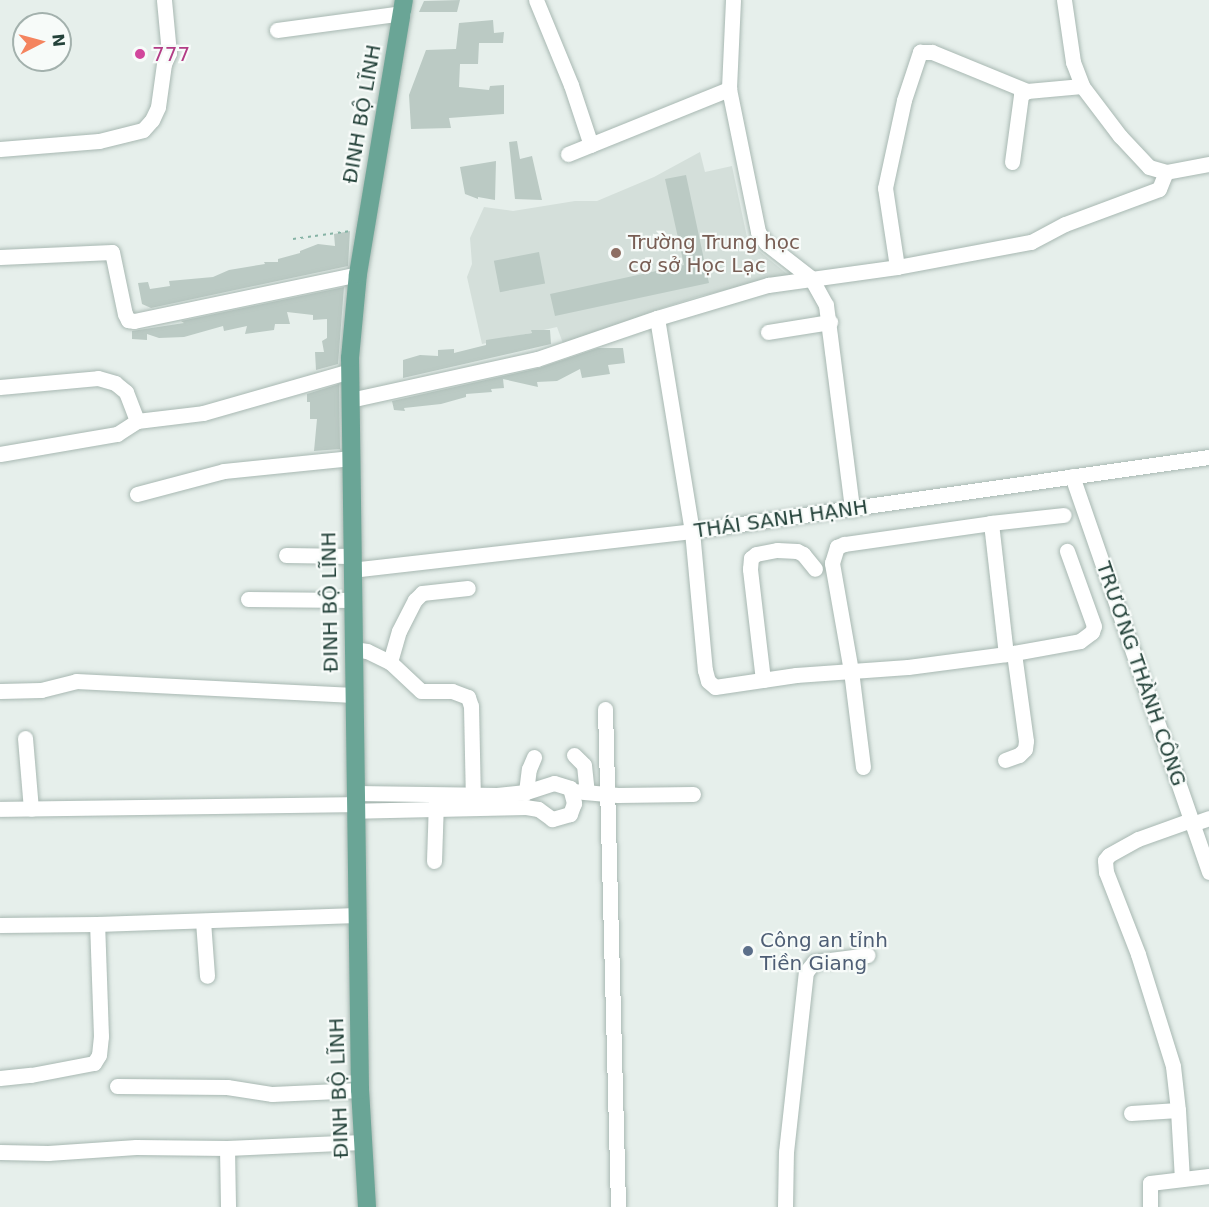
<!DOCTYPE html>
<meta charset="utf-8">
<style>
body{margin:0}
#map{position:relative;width:1209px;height:1207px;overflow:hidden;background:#e6efeb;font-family:"DejaVu Sans",sans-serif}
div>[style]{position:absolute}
.built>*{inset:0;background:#d4dfda}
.building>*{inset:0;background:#bbcac4;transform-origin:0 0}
.path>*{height:2px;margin-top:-1px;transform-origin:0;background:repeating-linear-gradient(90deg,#86b3a5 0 3px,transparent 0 7.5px)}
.roads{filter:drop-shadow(0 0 2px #a8b8b2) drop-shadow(0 0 2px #a8b8b2)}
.minor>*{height:15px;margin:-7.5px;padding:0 7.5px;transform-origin:7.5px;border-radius:7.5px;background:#fff}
.major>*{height:18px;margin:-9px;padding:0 9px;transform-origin:9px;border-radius:9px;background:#6aa596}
.dots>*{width:16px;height:16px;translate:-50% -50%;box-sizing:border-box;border:3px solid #f7fbf9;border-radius:50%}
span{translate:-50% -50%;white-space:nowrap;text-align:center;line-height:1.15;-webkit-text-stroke:4.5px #f7fbf9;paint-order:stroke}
.hotel-label{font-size:20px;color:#b23c85}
.left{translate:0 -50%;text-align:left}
.street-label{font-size:20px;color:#24423a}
.education-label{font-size:20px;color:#785e54}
.service-label{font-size:20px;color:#4e5e75}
.north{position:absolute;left:12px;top:12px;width:60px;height:60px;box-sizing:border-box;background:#f7fbf9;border:2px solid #a3b1ad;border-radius:50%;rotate:84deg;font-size:16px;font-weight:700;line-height:24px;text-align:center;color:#24423a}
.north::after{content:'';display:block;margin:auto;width:21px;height:27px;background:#f4845f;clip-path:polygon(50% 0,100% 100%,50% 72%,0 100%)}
</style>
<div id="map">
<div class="built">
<div style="clip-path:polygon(700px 152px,705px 172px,732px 166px,748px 242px,792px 278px,770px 279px,697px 297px,656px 310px,564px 346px,557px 327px,482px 344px,467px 277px,472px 264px,470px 238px,484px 207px,513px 211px,575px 201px,597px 201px,654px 177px)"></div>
</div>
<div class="building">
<div style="clip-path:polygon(460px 0,457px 12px,419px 12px,424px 1px)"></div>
<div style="clip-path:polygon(493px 20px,494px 33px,504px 32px,503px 43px,479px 43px,478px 64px,460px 64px,459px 87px,489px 90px,490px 86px,504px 85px,504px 114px,449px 118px,451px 128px,411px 129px,409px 95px,426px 50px,456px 49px,459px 23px)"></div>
<div style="clip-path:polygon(517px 141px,520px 159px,532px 156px,542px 200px,515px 199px,509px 142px)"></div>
<div style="clip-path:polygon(496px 161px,495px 200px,478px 197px,478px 199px,465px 194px,460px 167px)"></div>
<div style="clip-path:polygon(686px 175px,709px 283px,555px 316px,550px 294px,684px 265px,665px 179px)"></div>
<div style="clip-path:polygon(350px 231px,348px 266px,151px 308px,142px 304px,138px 283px,148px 282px,150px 289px,170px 286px,169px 281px,213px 277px,229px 270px,265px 264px,264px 262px,278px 262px,278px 259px,300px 253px,300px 251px,318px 244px,335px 246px,334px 234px)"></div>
<div style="left:539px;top:252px;width:32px;height:46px;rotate:79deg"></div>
<div style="clip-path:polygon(344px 287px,338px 364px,316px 370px,315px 352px,324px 352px,322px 341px,327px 338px,327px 319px,313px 320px,313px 315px,287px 312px,290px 324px,275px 324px,274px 330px,245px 334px,247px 326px,224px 331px,223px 326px,184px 337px,159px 338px,147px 334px,147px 340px,132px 339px,132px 331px,184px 323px,181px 321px)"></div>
<div style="clip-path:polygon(531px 330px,550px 330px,551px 344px,403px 378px,403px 360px,420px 355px,438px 356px,438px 350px,454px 349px,454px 353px,486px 345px,486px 340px,532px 333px)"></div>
<div style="clip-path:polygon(598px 348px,623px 348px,625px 363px,608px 365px,610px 374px,582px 378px,580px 369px,557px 381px,537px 382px,538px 387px,503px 379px,504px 388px,491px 389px,492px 392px,466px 394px,466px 397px,441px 404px,404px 408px,405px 411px,394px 410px,392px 401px,539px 368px)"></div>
<div style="clip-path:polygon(339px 384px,340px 449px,314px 451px,317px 419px,310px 419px,310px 402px,307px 402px,307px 394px)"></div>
</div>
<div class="path">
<div style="left:293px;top:239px;width:58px;rotate:-8deg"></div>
</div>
<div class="roads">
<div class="minor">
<div style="left:536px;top:0;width:92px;rotate:67.6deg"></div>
<div style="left:571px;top:85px;width:63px;rotate:71.6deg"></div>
<div style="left:733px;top:0;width:89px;rotate:92.6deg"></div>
<div style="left:729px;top:89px;width:146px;rotate:78.5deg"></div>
<div style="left:758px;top:232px;width:14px;rotate:54deg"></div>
<div style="left:766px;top:243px;width:57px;rotate:37.9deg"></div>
<div style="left:811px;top:278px;width:31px;rotate:61deg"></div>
<div style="left:826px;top:305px;width:206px;rotate:82.7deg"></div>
<div style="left:1064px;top:0;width:63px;rotate:81.7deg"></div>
<div style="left:1073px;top:62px;width:26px;rotate:69deg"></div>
<div style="left:1082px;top:86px;width:63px;rotate:52.8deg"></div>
<div style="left:1120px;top:136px;width:42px;rotate:46.9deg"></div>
<div style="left:1149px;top:167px;width:18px;rotate:16deg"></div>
<div style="left:1166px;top:172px;width:44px;rotate:-10.5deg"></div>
<div style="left:277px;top:30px;width:127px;rotate:-7.7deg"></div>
<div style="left:0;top:149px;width:99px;rotate:-4.6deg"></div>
<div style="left:99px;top:141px;width:45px;rotate:-14deg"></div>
<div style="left:143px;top:130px;width:13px;rotate:-48deg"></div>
<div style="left:152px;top:120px;width:14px;rotate:-65deg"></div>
<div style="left:158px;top:107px;width:43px;rotate:-82.1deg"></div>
<div style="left:164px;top:64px;width:12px;rotate:-66deg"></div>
<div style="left:169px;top:53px;width:53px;rotate:-95.4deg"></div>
<div style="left:568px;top:154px;width:174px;rotate:-22deg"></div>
<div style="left:1012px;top:162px;width:68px;rotate:-82.3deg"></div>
<div style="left:1021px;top:95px;width:7px;rotate:-34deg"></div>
<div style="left:1027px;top:91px;width:55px;rotate:-5.2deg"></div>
<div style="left:0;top:257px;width:112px;rotate:-2.6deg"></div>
<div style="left:112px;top:252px;width:63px;rotate:78.2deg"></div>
<div style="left:125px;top:314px;width:7px;rotate:63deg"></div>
<div style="left:128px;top:320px;width:6px;rotate:9deg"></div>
<div style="left:134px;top:321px;width:229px;rotate:-11.8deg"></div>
<div style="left:897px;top:267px;width:80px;rotate:-98.6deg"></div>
<div style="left:885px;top:188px;width:90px;rotate:-77.8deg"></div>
<div style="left:904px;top:100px;width:51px;rotate:-71.6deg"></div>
<div style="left:920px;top:52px;width:12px"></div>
<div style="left:932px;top:52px;width:103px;rotate:22.3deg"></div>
<div style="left:657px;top:318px;width:216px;rotate:80.7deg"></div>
<div style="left:692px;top:531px;width:140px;rotate:84.7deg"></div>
<div style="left:705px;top:670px;width:11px;rotate:75deg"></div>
<div style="left:708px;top:681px;width:9px;rotate:41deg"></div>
<div style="left:715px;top:687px;width:82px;rotate:-8.4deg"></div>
<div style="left:796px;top:675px;width:112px;rotate:-4.1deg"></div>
<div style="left:908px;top:667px;width:107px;rotate:-7.5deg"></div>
<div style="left:1014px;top:653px;width:67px;rotate:-10.3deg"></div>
<div style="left:1080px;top:641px;width:15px;rotate:-37deg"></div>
<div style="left:1092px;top:632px;width:6px;rotate:-72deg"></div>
<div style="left:1094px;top:626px;width:80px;rotate:-109.8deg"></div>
<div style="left:768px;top:332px;width:63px;rotate:-9.2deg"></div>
<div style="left:0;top:387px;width:98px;rotate:-5.2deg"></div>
<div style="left:98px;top:378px;width:18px;rotate:16deg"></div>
<div style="left:115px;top:383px;width:14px;rotate:39deg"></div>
<div style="left:126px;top:392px;width:31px;rotate:69deg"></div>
<div style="left:350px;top:400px;width:191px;rotate:-12.4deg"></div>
<div style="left:537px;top:359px;width:127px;rotate:-18.9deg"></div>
<div style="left:657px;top:318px;width:116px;rotate:-16.6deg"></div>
<div style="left:768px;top:285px;width:130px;rotate:-7.9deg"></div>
<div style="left:897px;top:267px;width:136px;rotate:-10.6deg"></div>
<div style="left:1031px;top:242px;width:38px;rotate:-28deg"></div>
<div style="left:1065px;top:224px;width:100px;rotate:-20.4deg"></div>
<div style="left:1159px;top:189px;width:18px;rotate:-68deg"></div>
<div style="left:0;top:454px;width:119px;rotate:-9.7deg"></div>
<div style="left:117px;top:434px;width:24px;rotate:-33deg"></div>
<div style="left:137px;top:421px;width:66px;rotate:-6.9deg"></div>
<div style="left:203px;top:413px;width:153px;rotate:-15.9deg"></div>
<div style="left:1072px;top:476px;width:419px;rotate:70.9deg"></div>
<div style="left:137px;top:494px;width:90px;rotate:-14.8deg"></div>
<div style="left:224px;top:471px;width:128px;rotate:-5.8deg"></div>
<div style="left:991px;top:523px;width:73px;rotate:-6.3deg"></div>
<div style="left:286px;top:555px;width:65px;rotate:0.9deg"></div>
<div style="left:351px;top:570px;width:343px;rotate:-6.5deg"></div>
<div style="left:692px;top:531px;width:522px;rotate:-8.15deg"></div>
<div style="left:248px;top:599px;width:104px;rotate:0.6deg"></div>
<div style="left:353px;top:649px;width:14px;rotate:8deg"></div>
<div style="left:367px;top:651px;width:25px;rotate:26deg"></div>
<div style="left:390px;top:662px;width:42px;rotate:43.1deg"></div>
<div style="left:421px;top:691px;width:31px"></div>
<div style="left:452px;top:691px;width:17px;rotate:21deg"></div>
<div style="left:468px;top:697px;width:9px;rotate:72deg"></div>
<div style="left:471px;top:706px;width:99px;rotate:88.8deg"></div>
<div style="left:390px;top:662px;width:32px;rotate:-74deg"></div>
<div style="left:399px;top:631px;width:35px;rotate:-63deg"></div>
<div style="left:415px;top:600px;width:10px;rotate:-45deg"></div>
<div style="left:422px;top:593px;width:46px;rotate:-6.2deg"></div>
<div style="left:763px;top:680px;width:112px;rotate:-96.7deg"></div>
<div style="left:750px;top:569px;width:11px;rotate:-85deg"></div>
<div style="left:751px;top:558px;width:6px;rotate:-39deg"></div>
<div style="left:756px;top:554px;width:21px;rotate:-11deg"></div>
<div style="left:777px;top:550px;width:20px;rotate:3deg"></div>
<div style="left:797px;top:551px;width:7px;rotate:27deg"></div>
<div style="left:803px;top:554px;width:19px;rotate:51deg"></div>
<div style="left:0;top:691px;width:41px;rotate:-1.4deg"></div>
<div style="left:41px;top:690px;width:36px;rotate:-14deg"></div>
<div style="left:76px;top:681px;width:278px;rotate:2.9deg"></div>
<div style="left:605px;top:709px;width:498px;rotate:88.5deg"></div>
<div style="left:25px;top:738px;width:71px;rotate:85.2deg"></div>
<div style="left:574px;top:755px;width:14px;rotate:45deg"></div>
<div style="left:584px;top:765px;width:27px;rotate:84deg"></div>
<div style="left:1005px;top:760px;width:15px;rotate:-20deg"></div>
<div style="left:1019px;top:755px;width:8px;rotate:-45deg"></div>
<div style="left:1025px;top:749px;width:8px;rotate:-83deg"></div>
<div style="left:1026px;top:741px;width:89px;rotate:-97.8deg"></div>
<div style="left:863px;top:767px;width:97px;rotate:-97.1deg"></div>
<div style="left:851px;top:671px;width:110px;rotate:-100deg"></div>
<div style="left:832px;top:563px;width:17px;rotate:-73deg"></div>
<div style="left:837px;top:547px;width:8px;rotate:-23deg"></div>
<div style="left:844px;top:544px;width:148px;rotate:-8.1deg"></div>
<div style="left:991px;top:523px;width:132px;rotate:83.5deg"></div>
<div style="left:573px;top:791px;width:45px;rotate:5.1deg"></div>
<div style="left:618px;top:795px;width:75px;rotate:-0.8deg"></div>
<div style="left:526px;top:792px;width:23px;rotate:-83deg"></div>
<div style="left:529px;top:769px;width:13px;rotate:-67deg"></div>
<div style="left:356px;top:793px;width:141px;rotate:0.8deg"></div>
<div style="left:497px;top:795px;width:29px;rotate:-6deg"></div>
<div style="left:526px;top:792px;width:29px;rotate:-18deg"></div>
<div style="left:554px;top:783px;width:17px;rotate:17deg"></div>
<div style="left:570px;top:788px;width:16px;rotate:75deg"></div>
<div style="left:574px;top:803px;width:12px;rotate:110deg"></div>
<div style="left:570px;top:814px;width:19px;rotate:164deg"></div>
<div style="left:552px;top:819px;width:17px;rotate:-144deg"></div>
<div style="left:538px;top:809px;width:12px;rotate:-171deg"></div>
<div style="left:526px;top:807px;width:170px;rotate:178.7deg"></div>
<div style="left:0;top:809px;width:356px;rotate:-0.8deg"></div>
<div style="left:1192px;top:824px;width:18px;rotate:-19deg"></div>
<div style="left:434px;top:861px;width:60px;rotate:-88.1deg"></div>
<div style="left:203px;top:921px;width:55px;rotate:85.8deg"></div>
<div style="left:0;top:925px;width:97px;rotate:-0.6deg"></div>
<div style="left:97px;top:924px;width:260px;rotate:-2deg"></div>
<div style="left:0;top:1078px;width:31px;rotate:-6deg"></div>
<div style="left:31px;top:1075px;width:64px;rotate:-10.8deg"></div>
<div style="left:94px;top:1063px;width:9px;rotate:-58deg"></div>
<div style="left:99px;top:1055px;width:19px;rotate:-84deg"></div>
<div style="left:101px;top:1036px;width:112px;rotate:-92deg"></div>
<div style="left:117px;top:1086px;width:110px;rotate:0.5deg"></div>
<div style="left:227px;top:1087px;width:46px;rotate:8.8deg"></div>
<div style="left:272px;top:1094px;width:88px;rotate:-2.6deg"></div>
<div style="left:1178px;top:1110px;width:69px;rotate:86.7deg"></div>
<div style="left:1131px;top:1113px;width:47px;rotate:-3.7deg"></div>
<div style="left:1178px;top:1110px;width:44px;rotate:-96.5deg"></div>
<div style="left:1173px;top:1066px;width:117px;rotate:-107.4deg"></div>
<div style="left:1138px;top:954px;width:88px;rotate:-111.3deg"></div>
<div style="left:1106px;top:872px;width:12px;rotate:-95deg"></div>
<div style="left:1105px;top:860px;width:6px;rotate:-51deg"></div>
<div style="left:1109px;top:855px;width:33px;rotate:-29deg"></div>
<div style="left:1138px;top:839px;width:56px;rotate:-19.7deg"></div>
<div style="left:227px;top:1148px;width:59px;rotate:89deg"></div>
<div style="left:0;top:1152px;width:48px;rotate:1.2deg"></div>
<div style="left:48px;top:1153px;width:88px;rotate:-3.9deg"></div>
<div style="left:136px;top:1147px;width:91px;rotate:0.6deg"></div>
<div style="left:227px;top:1148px;width:135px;rotate:-2.5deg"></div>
<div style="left:785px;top:1207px;width:55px;rotate:-89deg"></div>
<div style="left:786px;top:1152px;width:181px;rotate:-83.7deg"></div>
<div style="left:806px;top:972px;width:13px;rotate:-51deg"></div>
<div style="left:814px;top:962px;width:54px;rotate:-7.4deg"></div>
<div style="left:1150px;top:1207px;width:24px;rotate:-90deg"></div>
<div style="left:1150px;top:1183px;width:59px;rotate:-6.8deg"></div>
</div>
<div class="major">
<div style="left:367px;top:1207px;width:117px;rotate:-93.4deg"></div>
<div style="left:360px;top:1090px;width:732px;rotate:-90.78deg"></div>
<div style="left:350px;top:358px;width:84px;rotate:-84.6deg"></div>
<div style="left:358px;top:274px;width:278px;rotate:-80.5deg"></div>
</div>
</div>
<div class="dots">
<div style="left:140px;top:54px;background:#d1479c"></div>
<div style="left:616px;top:253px;background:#8d6e63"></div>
<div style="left:748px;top:951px;background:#5c6f8a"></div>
</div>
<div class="hotel-label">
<span class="left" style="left:152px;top:54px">777</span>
</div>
<div class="street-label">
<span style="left:362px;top:114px;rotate:-80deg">ĐINH BỘ LĨNH</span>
<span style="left:781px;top:519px;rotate:-8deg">THÁI SANH HẠNH</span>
<span style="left:330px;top:602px;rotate:-91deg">ĐINH BỘ LĨNH</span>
<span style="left:1141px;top:674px;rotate:71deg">TRƯƠNG THÀNH CÔNG</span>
<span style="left:339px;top:1088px;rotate:-92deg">ĐINH BỘ LĨNH</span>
</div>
<div class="education-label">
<span class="left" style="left:628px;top:254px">Trường Trung học<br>cơ sở Học Lạc</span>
</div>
<div class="service-label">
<span class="left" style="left:760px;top:952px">Công an tỉnh<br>Tiền Giang</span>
</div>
<div class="north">N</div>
</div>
